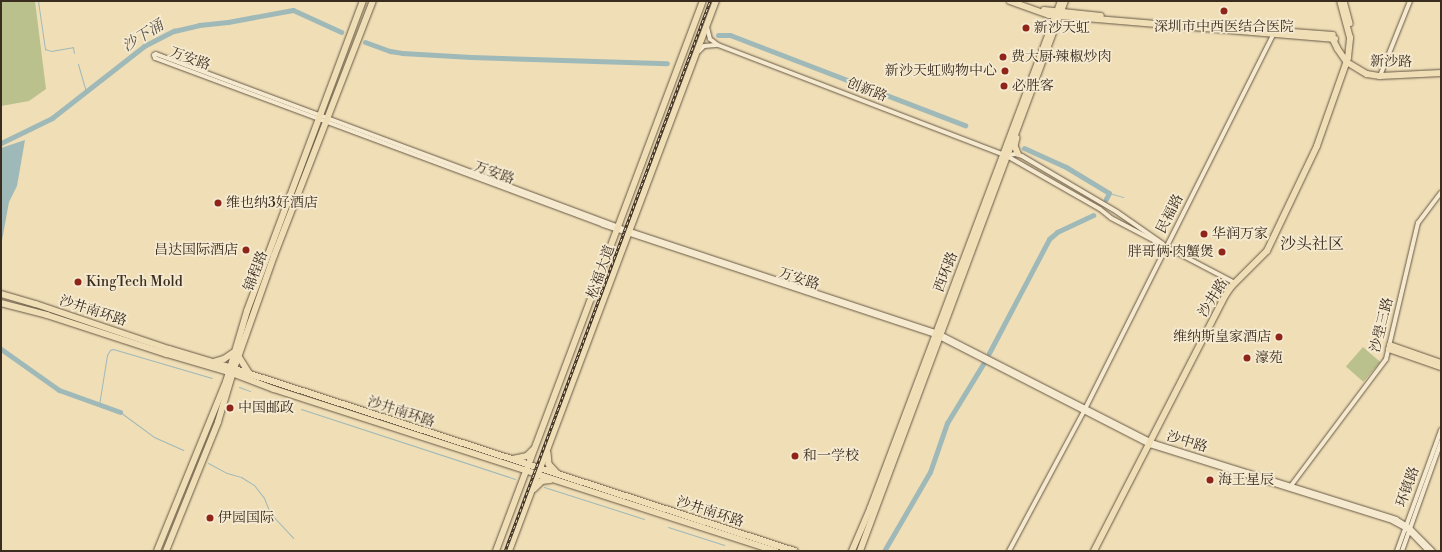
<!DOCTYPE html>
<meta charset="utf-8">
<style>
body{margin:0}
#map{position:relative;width:1442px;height:552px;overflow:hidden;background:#efdeb6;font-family:"Libre Bodoni","Noto Serif SC",serif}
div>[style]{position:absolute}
.green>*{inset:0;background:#bac18d;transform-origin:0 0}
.water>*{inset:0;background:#9fb9b9}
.stream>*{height:1px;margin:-0.5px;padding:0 0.5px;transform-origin:0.5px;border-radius:0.5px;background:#9fb9b9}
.river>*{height:5px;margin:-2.5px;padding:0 2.5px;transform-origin:2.5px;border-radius:2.5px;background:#9fb9b9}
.roads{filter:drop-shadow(0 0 1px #675845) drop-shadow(0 0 1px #675845)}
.minor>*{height:4px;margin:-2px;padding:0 2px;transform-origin:2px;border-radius:2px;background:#f5ead0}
.major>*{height:5.5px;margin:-2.75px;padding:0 2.75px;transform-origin:2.75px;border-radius:2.75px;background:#efdeb6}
.rail>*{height:2.5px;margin-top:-1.25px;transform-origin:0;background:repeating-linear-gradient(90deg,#f5ead0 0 3px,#3a2c1f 0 6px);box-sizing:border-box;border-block:1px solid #3a2c1f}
.dots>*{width:11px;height:11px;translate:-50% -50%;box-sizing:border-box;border:2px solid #f5ead0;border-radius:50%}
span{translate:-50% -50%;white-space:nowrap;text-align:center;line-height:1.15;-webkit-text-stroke:3.5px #f5ead0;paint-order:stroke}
.poi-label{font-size:14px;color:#3a2c1f}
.left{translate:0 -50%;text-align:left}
.right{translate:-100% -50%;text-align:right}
.street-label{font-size:14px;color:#3a2c1f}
.water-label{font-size:15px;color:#534f46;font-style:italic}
.quarter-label{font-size:16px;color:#3a2c1f}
.frame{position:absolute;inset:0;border:2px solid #3a2c1f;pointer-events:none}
</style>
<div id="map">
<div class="green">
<div style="clip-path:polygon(1px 1px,35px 1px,46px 89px,29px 101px,1px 106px)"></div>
<div style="left:1363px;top:347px;width:23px;height:26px;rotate:41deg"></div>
</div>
<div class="water">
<div style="clip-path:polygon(25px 140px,17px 186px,9px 202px,1px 246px,1px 148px)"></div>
</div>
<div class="stream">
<div style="left:38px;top:1px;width:49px;rotate:81.7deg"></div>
<div style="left:45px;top:49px;width:6px;rotate:18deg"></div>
<div style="left:51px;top:51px;width:22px;rotate:-10deg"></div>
<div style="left:73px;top:47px;width:6px;rotate:81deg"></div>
<div style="left:78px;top:64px;width:29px;rotate:74deg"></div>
<div style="left:1109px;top:193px;width:15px;rotate:16deg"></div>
<div style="left:239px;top:387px;width:12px;rotate:20deg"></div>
<div style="left:99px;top:405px;width:51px;rotate:-80.9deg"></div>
<div style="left:107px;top:355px;width:6px;rotate:-59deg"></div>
<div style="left:110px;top:350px;width:3px;rotate:-18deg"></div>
<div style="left:113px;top:349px;width:103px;rotate:16.3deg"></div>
<div style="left:301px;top:409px;width:225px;rotate:18.1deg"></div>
<div style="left:120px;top:412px;width:42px;rotate:36.3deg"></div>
<div style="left:154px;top:437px;width:32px;rotate:24deg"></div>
<div style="left:208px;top:463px;width:21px;rotate:28deg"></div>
<div style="left:227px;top:473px;width:15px;rotate:16deg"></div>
<div style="left:241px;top:477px;width:15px;rotate:32deg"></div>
<div style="left:254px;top:485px;width:16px;rotate:52deg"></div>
<div style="left:264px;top:498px;width:16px;rotate:68deg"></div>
<div style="left:270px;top:513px;width:34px;rotate:47deg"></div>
<div style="left:544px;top:487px;width:105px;rotate:17.7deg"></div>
<div style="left:668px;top:527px;width:59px;rotate:17.8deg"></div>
</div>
<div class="river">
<div style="left:718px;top:35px;width:12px"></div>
<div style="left:730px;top:35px;width:252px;rotate:21deg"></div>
<div style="left:365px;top:42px;width:27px;rotate:20deg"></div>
<div style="left:390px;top:51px;width:12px;rotate:9deg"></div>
<div style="left:402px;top:53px;width:69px;rotate:3.3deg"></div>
<div style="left:471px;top:57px;width:196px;rotate:1.8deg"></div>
<div style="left:1px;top:143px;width:57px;rotate:-26.1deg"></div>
<div style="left:52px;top:118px;width:117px;rotate:-38deg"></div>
<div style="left:144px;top:46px;width:34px;rotate:-27deg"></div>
<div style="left:174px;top:31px;width:26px;rotate:-13deg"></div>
<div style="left:199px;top:25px;width:29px;rotate:-6deg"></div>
<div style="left:228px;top:22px;width:66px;rotate:-10.5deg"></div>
<div style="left:293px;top:10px;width:53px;rotate:24.6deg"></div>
<div style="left:1024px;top:148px;width:46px;rotate:24.3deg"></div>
<div style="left:1066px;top:167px;width:50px;rotate:31.2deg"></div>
<div style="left:1109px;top:193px;width:7px;rotate:117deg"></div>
<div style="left:1px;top:349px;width:71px;rotate:35.3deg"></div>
<div style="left:59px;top:390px;width:65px;rotate:19.8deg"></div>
<div style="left:989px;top:353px;width:129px;rotate:-62.2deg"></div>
<div style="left:1049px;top:239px;width:11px;rotate:-41deg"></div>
<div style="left:1057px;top:232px;width:40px;rotate:-25deg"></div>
<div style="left:884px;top:551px;width:91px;rotate:-59.8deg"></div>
<div style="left:930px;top:472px;width:52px;rotate:-70.9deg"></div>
<div style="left:947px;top:423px;width:69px;rotate:-58.6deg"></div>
</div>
<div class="roads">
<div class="minor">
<div style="left:707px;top:27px;width:12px;rotate:76deg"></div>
<div style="left:710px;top:39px;width:10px;rotate:37deg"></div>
<div style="left:718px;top:45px;width:310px;rotate:21deg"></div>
<div style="left:1007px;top:156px;width:107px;rotate:29.7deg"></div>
<div style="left:1100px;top:209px;width:14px;rotate:39deg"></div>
<div style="left:1111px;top:218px;width:140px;rotate:27.7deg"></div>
<div style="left:699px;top:51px;width:7px;rotate:-45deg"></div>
<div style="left:704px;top:46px;width:12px;rotate:-5deg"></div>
<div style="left:154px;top:55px;width:2px;rotate:-27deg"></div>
<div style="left:156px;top:54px;width:493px;rotate:20.5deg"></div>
<div style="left:618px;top:227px;width:335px;rotate:18.3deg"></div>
<div style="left:936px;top:332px;width:245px;rotate:27deg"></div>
<div style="left:1154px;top:443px;width:254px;rotate:17.4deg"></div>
<div style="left:1396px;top:519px;width:15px;rotate:32deg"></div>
<div style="left:1409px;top:527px;width:34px;rotate:45deg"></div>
<div style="left:154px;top:55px;width:3px;rotate:72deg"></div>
<div style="left:155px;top:58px;width:478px;rotate:20.4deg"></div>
<div style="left:603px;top:225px;width:350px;rotate:18.3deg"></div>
<div style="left:935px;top:335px;width:242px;rotate:27.1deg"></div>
<div style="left:1150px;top:445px;width:251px;rotate:17.4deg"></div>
<div style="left:1390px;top:520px;width:19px;rotate:28deg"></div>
<div style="left:1407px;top:529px;width:30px;rotate:46deg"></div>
<div style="left:1380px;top:76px;width:81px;rotate:-68.2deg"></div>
<div style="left:1008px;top:155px;width:8px;rotate:-7deg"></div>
<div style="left:1016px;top:154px;width:6px;rotate:18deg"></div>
<div style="left:1022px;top:156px;width:110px;rotate:30.5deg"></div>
<div style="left:1117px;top:212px;width:56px;rotate:34.8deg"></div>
<div style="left:1290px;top:487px;width:160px;rotate:-53.1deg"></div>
<div style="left:1386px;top:359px;width:140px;rotate:-76.8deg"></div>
<div style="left:1418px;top:223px;width:38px;rotate:-53deg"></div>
<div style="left:1009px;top:551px;width:159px;rotate:-61.8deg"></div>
<div style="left:1084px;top:411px;width:424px;rotate:-63.3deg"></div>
<div style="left:1397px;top:551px;width:129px;rotate:-70deg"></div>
<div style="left:1402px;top:551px;width:116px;rotate:-70.3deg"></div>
</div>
<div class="major">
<div style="left:1010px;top:1px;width:41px;rotate:19.7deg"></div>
<div style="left:1049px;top:15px;width:287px;rotate:4.8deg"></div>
<div style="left:1344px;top:1px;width:23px;rotate:75deg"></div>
<div style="left:1044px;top:10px;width:57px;rotate:6deg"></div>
<div style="left:1253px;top:29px;width:80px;rotate:4.3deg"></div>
<div style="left:1332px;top:37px;width:13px;rotate:63deg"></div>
<div style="left:1338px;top:49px;width:16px;rotate:55deg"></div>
<div style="left:1347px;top:62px;width:23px;rotate:31deg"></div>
<div style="left:1367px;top:74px;width:13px;rotate:9deg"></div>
<div style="left:1380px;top:76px;width:61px;rotate:-2.8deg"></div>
<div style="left:1017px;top:138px;width:8px;rotate:104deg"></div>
<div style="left:1015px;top:146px;width:8px;rotate:67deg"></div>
<div style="left:1px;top:294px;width:36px;rotate:16deg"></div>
<div style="left:36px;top:304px;width:140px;rotate:18.7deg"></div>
<div style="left:169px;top:349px;width:63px;rotate:16.7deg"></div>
<div style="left:229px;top:367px;width:595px;rotate:18.01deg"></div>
<div style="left:1px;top:303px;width:48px;rotate:14.6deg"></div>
<div style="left:47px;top:315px;width:126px;rotate:18deg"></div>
<div style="left:167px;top:354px;width:68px;rotate:16.3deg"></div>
<div style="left:232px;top:373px;width:45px;rotate:20.9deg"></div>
<div style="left:274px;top:389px;width:527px;rotate:17.89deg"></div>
<div style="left:1390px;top:345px;width:54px;rotate:19.4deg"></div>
<div style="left:1389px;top:349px;width:55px;rotate:19.1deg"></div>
<div style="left:238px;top:355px;width:22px;rotate:58deg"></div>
<div style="left:214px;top:362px;width:10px;rotate:-17deg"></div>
<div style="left:224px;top:359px;width:11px;rotate:-34deg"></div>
<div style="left:548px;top:453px;width:11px;rotate:85deg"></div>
<div style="left:549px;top:464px;width:13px;rotate:48deg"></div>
<div style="left:513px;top:459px;width:14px;rotate:-12deg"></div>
<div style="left:527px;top:456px;width:8px;rotate:-45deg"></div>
<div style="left:534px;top:489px;width:11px;rotate:-45deg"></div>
<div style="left:542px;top:481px;width:8px;rotate:-7deg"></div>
<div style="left:157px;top:551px;width:183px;rotate:-67.8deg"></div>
<div style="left:226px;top:382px;width:74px;rotate:-73.5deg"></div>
<div style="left:247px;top:311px;width:331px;rotate:-69.5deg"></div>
<div style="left:166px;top:551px;width:139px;rotate:-68deg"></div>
<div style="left:218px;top:422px;width:55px;rotate:-73.2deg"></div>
<div style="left:234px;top:369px;width:120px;rotate:-70.5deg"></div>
<div style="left:274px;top:256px;width:274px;rotate:-68.8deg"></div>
<div style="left:496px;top:551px;width:588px;rotate:-69.38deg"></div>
<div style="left:509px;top:551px;width:588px;rotate:-69.38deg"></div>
<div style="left:852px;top:551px;width:46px;rotate:-66.8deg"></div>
<div style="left:870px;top:509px;width:543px;rotate:-69.39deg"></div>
<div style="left:860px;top:551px;width:587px;rotate:-69.56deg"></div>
<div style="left:1094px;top:551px;width:287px;rotate:-62.8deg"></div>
<div style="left:1225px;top:296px;width:12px;rotate:-55deg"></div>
<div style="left:1232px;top:286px;width:49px;rotate:-45deg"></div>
<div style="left:1267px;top:251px;width:116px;rotate:-64.5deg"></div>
<div style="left:1317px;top:146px;width:93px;rotate:-70.6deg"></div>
<div style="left:1348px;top:58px;width:20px;rotate:-84deg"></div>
<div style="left:1350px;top:38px;width:38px;rotate:-105deg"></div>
</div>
</div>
<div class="rail">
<div style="left:505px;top:551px;width:587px;rotate:-69.56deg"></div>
</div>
<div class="dots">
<div style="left:1224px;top:11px;background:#8f2418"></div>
<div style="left:1026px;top:28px;background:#8f2418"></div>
<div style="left:1003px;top:57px;background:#8f2418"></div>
<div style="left:1005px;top:71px;background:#8f2418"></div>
<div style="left:1004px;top:86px;background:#8f2418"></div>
<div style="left:218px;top:203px;background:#8f2418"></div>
<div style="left:1204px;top:234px;background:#8f2418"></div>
<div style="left:246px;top:250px;background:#8f2418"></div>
<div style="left:1222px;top:252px;background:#8f2418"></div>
<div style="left:78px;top:282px;background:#8f2418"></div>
<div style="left:1279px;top:337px;background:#8f2418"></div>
<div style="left:1247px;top:358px;background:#8f2418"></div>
<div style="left:230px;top:408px;background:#8f2418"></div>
<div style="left:795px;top:456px;background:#8f2418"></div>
<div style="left:1210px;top:480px;background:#8f2418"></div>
<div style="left:210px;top:518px;background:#8f2418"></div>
</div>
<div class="poi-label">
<span style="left:1224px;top:27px">深圳市中西医结合医院</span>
<span class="left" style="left:1034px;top:28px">新沙天虹</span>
<span class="left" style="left:1011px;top:57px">费大厨·辣椒炒肉</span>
<span class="right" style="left:997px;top:71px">新沙天虹购物中心</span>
<span class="left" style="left:1012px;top:86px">必胜客</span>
<span class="left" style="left:226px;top:203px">维也纳3好酒店</span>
<span class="left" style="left:1212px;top:234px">华润万家</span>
<span class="right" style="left:238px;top:250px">昌达国际酒店</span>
<span class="right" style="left:1214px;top:252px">胖哥俩·肉蟹煲</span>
<span class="left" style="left:86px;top:282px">KingTech Mold</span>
<span class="right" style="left:1271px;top:337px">维纳斯皇家酒店</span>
<span class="left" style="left:1255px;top:358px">濠苑</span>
<span class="left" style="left:238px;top:408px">中国邮政</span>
<span class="left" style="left:803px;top:456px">和一学校</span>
<span class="left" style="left:1218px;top:480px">海王星辰</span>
<span class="left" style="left:218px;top:518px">伊园国际</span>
</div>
<div class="street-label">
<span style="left:190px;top:59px;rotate:20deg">万安路</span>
<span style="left:1391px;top:62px;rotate:1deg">新沙路</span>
<span style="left:867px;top:90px;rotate:21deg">创新路</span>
<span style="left:494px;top:173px;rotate:20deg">万安路</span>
<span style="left:1170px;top:214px;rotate:-63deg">民福路</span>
<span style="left:256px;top:271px;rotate:-69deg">锦程路</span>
<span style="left:601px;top:272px;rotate:-70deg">松福大道</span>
<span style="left:946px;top:272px;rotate:-69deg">西环路</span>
<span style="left:799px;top:279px;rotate:18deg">万安路</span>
<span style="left:1213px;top:298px;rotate:-58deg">沙井路</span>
<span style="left:93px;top:311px;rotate:18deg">沙井南环路</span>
<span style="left:1382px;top:325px;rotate:-76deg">沙壆三路</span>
<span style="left:401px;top:412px;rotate:18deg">沙井南环路</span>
<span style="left:1187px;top:442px;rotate:17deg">沙中路</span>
<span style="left:1408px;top:487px;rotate:-70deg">环镇路</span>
<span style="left:710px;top:512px;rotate:18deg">沙井南环路</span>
</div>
<div class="water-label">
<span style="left:143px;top:36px;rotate:-32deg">沙下涌</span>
</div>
<div class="quarter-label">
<span style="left:1312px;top:244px">沙头社区</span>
</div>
<div class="frame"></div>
</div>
